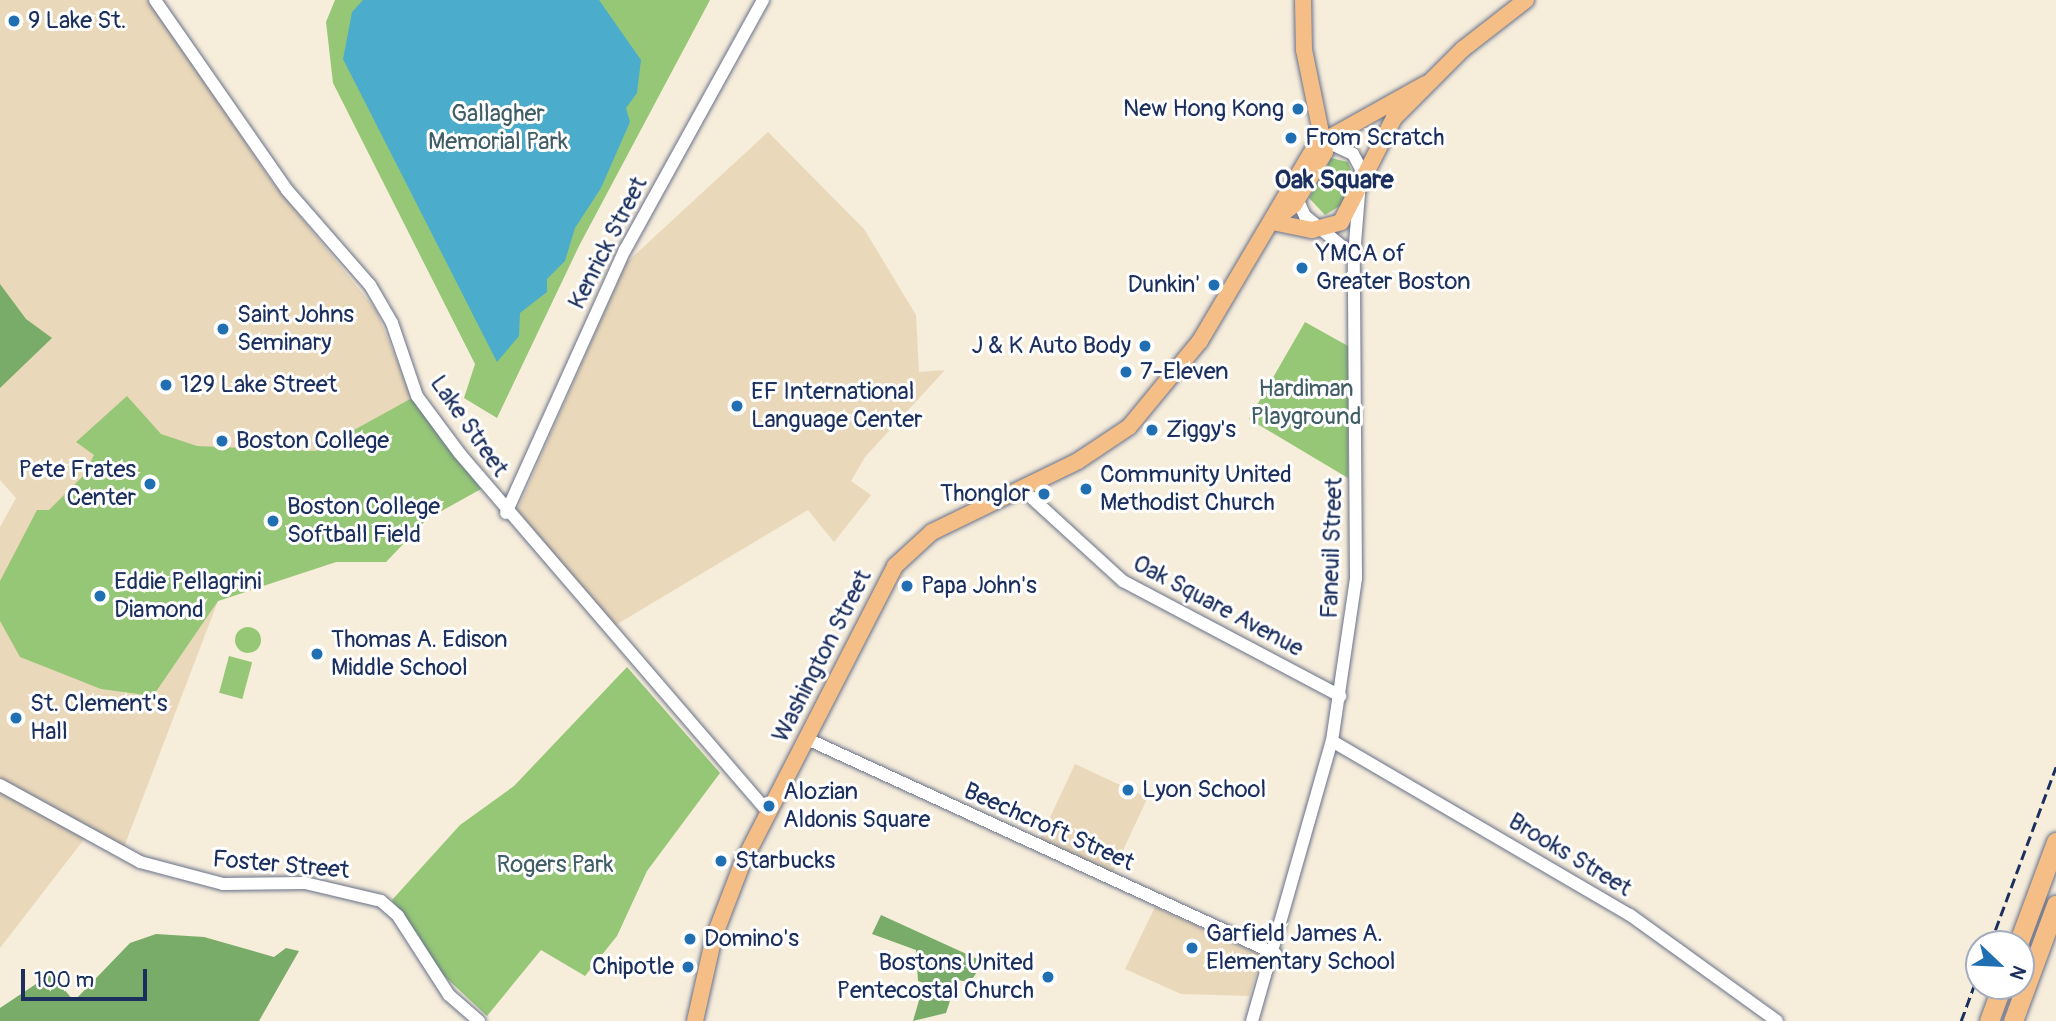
<!DOCTYPE html>
<style>
body{margin:0}
#map{position:relative;width:2056px;height:1021px;overflow:hidden;background:#f7eddb;font-family:Pangolin,sans-serif}
div>[style]{position:absolute}
.built>*{inset:0;background:#ead8ba;transform-origin:0 0}
.green>*{inset:0;background:#96c777;transform-origin:0 0}
.round{border-radius:50%}
.forest>*{inset:0;background:#78ac68}
.water>*{inset:0;background:#4caccb}
.roads{filter:drop-shadow(0 0 2px #68728a) drop-shadow(0 0 2px #68728a)}
.minor>*{height:12px;margin:-6px;padding:0 6px;transform-origin:6px;border-radius:6px;background:#fff}
.major>*{height:16px;margin:-8px;padding:0 8px;transform-origin:8px;border-radius:8px;background:#f5be86}
.highway>*{height:19px;margin:-9.5px;padding:0 9.5px;transform-origin:9.5px;border-radius:9.5px;background:#f5be86}
.rail>*{height:2.5px;margin-top:-1.25px;transform-origin:0;background:repeating-linear-gradient(90deg,#1b2f5e 0 10px,transparent 0 15px)}
.dots>*{width:19px;height:19px;translate:-50% -50%;box-sizing:border-box;border:4px solid #fff;border-radius:50%}
span{translate:-50% -50%;white-space:nowrap;text-align:center;line-height:1.15;-webkit-text-stroke:6px #fff;paint-order:stroke}
.poi-label{font-size:24px;color:#1b2f5e}
.left{translate:0 -50%;text-align:left}
.right{translate:-100% -50%;text-align:right}
.park-label{font-size:24px;color:#405d66}
.street-label{font-size:24px;color:#1b2f5e}
.neighbourhood-label{font-size:26px;color:#1b2f5e;font-weight:700}
.north{position:absolute;left:1965px;top:930px;width:70px;height:70px;box-sizing:border-box;background:#fff;border:2px solid #a4acbf;border-radius:50%;rotate:113deg;font-size:19px;font-weight:700;line-height:28px;text-align:center;color:#1b2f5e}
.north::after{content:'';display:block;margin:auto;width:24px;height:32px;background:#1f6fb2;clip-path:polygon(50% 0,100% 100%,50% 72%,0 100%)}
.scale{position:absolute;left:21px;top:969px;width:126px;height:32px;box-sizing:border-box;border:4px solid #1b2f5e;border-top:0;padding-left:9px;font-size:21px;line-height:24px;white-space:nowrap;color:#1b2f5e;-webkit-text-stroke:5px #fff;paint-order:stroke}
</style>
<div id="map">
<div class="built">
<div style="clip-path:polygon(0 0,149px 0,272px 182px,376px 310px,414px 403px,481px 489px,427px 519px,386px 562px,336px 562px,218px 601px,124px 847px,92px 829px,0 948px,0 527px,16px 498px,0 480px)"></div>
<div style="clip-path:polygon(768px 132px,864px 229px,916px 315px,919px 372px,945px 370px,865px 457px,851px 481px,871px 495px,834px 542px,808px 510px,614px 626px,517px 511px,626px 263px)"></div>
<div style="left:1075px;top:764px;width:80px;height:85px;rotate:25deg"></div>
<div style="clip-path:polygon(1155px 907px,1262px 955px,1249px 996px,1181px 994px,1125px 969px)"></div>
</div>
<div class="green">
<div style="clip-path:polygon(335px 0,710px 0,579px 246px,497px 418px,464px 398px,475px 364px,333px 83px,326px 22px)"></div>
<div style="clip-path:polygon(1331px 158px,1348px 162px,1352px 172px,1343px 204px,1325px 215px,1309px 198px)"></div>
<div style="clip-path:polygon(1305px 322px,1348px 346px,1348px 478px,1249px 419px)"></div>
<div style="clip-path:polygon(127px 396px,161px 434px,197px 446px,316px 451px,412px 398px,481px 489px,427px 519px,386px 562px,336px 562px,218px 601px,153px 696px,101px 689px,20px 657px,0 621px,0 581px,37px 510px,49px 510px,83px 476px,94px 455px,76px 442px)"></div>
<div class="round" style="left:235px;top:627px;width:26px;height:26px"></div>
<div style="left:229px;top:656px;width:24px;height:38px;rotate:15deg"></div>
<div style="clip-path:polygon(627px 667px,720px 773px,647px 871px,617px 936px,585px 976px,541px 950px,487px 1016px,440px 972px,392px 900px,460px 825px,514px 786px)"></div>
</div>
<div class="forest">
<div style="clip-path:polygon(0 284px,26px 319px,52px 338px,0 388px)"></div>
<div style="clip-path:polygon(881px 915px,984px 962px,970px 982px,957px 980px,946px 1013px,913px 1021px,924px 983px,918px 981px,916px 950px,872px 934px)"></div>
<div style="clip-path:polygon(156px 934px,204px 937px,274px 957px,286px 948px,299px 951px,259px 1021px,0 1021px,0 1008px,51px 974px,74px 1001px,130px 943px)"></div>
</div>
<div class="water">
<div style="clip-path:polygon(363px 0,599px 0,641px 60px,637px 93px,626px 108px,630px 122px,601px 188px,575px 228px,565px 261px,547px 279px,547px 292px,520px 313px,519px 336px,497px 362px,343px 59px,352px 12px)"></div>
</div>
<div class="roads">
<div class="minor">
<div style="left:155px;top:0;width:231px;rotate:55.2deg"></div>
<div style="left:287px;top:190px;width:126px;rotate:48.9deg"></div>
<div style="left:370px;top:285px;width:44px;rotate:59.9deg"></div>
<div style="left:392px;top:323px;width:77px;rotate:71.1deg"></div>
<div style="left:417px;top:396px;width:72px;rotate:53.4deg"></div>
<div style="left:460px;top:454px;width:472px;rotate:49.3deg"></div>
<div style="left:1296px;top:196px;width:22px;rotate:66deg"></div>
<div style="left:1305px;top:216px;width:63px;rotate:39.2deg"></div>
<div style="left:1021px;top:488px;width:138px;rotate:42.4deg"></div>
<div style="left:1123px;top:581px;width:246px;rotate:27.9deg"></div>
<div style="left:506px;top:513px;width:289px;rotate:-65.7deg"></div>
<div style="left:625px;top:250px;width:286px;rotate:-61.1deg"></div>
<div style="left:805px;top:738px;width:518px;rotate:24.64deg"></div>
<div style="left:1332px;top:741px;width:345px;rotate:30.3deg"></div>
<div style="left:1630px;top:915px;width:181px;rotate:35.8deg"></div>
<div style="left:0;top:785px;width:160px;rotate:28.8deg"></div>
<div style="left:140px;top:862px;width:86px;rotate:14.8deg"></div>
<div style="left:223px;top:884px;width:82px;rotate:-0.7deg"></div>
<div style="left:305px;top:883px;width:78px;rotate:13.3deg"></div>
<div style="left:381px;top:901px;width:23px;rotate:41deg"></div>
<div style="left:398px;top:916px;width:94px;rotate:57.2deg"></div>
<div style="left:449px;top:995px;width:40px;rotate:41deg"></div>
<div style="left:1252px;top:1021px;width:291px;rotate:-74.1deg"></div>
<div style="left:1332px;top:741px;width:165px;rotate:-81.6deg"></div>
<div style="left:1356px;top:578px;width:322px;rotate:-90.4deg"></div>
<div style="left:1354px;top:256px;width:87px;rotate:-85.4deg"></div>
<div style="left:1361px;top:169px;width:17px;rotate:-118deg"></div>
<div style="left:1353px;top:154px;width:33px;rotate:-155deg"></div>
</div>
<div class="major">
<div style="left:1272px;top:222px;width:41px;rotate:11.3deg"></div>
<div style="left:1312px;top:230px;width:30px;rotate:-15deg"></div>
<div style="left:1341px;top:222px;width:117px;rotate:-63deg"></div>
<div style="left:1394px;top:118px;width:98px;rotate:-45deg"></div>
<div style="left:1463px;top:49px;width:80px;rotate:-37.9deg"></div>
<div style="left:1272px;top:222px;width:28px;rotate:-38deg"></div>
<div style="left:1294px;top:205px;width:61px;rotate:-59.7deg"></div>
<div style="left:1325px;top:152px;width:104px;rotate:-101.6deg"></div>
<div style="left:1304px;top:50px;width:50px;rotate:-91.1deg"></div>
<div style="left:695px;top:1021px;width:86px;rotate:-77.3deg"></div>
<div style="left:714px;top:937px;width:78px;rotate:-69deg"></div>
<div style="left:742px;top:864px;width:335px;rotate:-62.8deg"></div>
<div style="left:895px;top:566px;width:50px;rotate:-42.6deg"></div>
<div style="left:932px;top:532px;width:162px;rotate:-25.9deg"></div>
<div style="left:1078px;top:461px;width:61px;rotate:-33.7deg"></div>
<div style="left:1129px;top:427px;width:112px;rotate:-50.5deg"></div>
<div style="left:1200px;top:341px;width:228px;rotate:-59.4deg"></div>
<div style="left:1316px;top:145px;width:125px;rotate:-29.2deg"></div>
</div>
<div class="highway">
<div style="left:2018px;top:944px;width:109px;rotate:-69.6deg"></div>
<div style="left:1989px;top:1021px;width:37px;rotate:-70deg"></div>
<div style="left:2013px;top:1021px;width:124px;rotate:-69.7deg"></div>
</div>
</div>
<div class="rail">
<div style="left:1990px;top:944px;width:189px;rotate:-69.6deg"></div>
<div style="left:1961px;top:1021px;width:52px;rotate:-69.8deg"></div>
</div>
<div class="dots">
<div style="left:14px;top:21px;background:#1f6fb2"></div>
<div style="left:1298px;top:109px;background:#1f6fb2"></div>
<div style="left:1291px;top:138px;background:#1f6fb2"></div>
<div style="left:1302px;top:268px;background:#1f6fb2"></div>
<div style="left:1214px;top:285px;background:#1f6fb2"></div>
<div style="left:223px;top:329px;background:#1f6fb2"></div>
<div style="left:1145px;top:346px;background:#1f6fb2"></div>
<div style="left:1126px;top:372px;background:#1f6fb2"></div>
<div style="left:166px;top:385px;background:#1f6fb2"></div>
<div style="left:737px;top:406px;background:#1f6fb2"></div>
<div style="left:1152px;top:430px;background:#1f6fb2"></div>
<div style="left:222px;top:441px;background:#1f6fb2"></div>
<div style="left:150px;top:484px;background:#1f6fb2"></div>
<div style="left:1086px;top:489px;background:#1f6fb2"></div>
<div style="left:1044px;top:494px;background:#1f6fb2"></div>
<div style="left:273px;top:521px;background:#1f6fb2"></div>
<div style="left:907px;top:586px;background:#1f6fb2"></div>
<div style="left:100px;top:596px;background:#1f6fb2"></div>
<div style="left:317px;top:654px;background:#1f6fb2"></div>
<div style="left:16px;top:718px;background:#1f6fb2"></div>
<div style="left:1128px;top:790px;background:#1f6fb2"></div>
<div style="left:769px;top:806px;background:#1f6fb2"></div>
<div style="left:721px;top:861px;background:#1f6fb2"></div>
<div style="left:690px;top:939px;background:#1f6fb2"></div>
<div style="left:1192px;top:948px;background:#1f6fb2"></div>
<div style="left:688px;top:967px;background:#1f6fb2"></div>
<div style="left:1048px;top:977px;background:#1f6fb2"></div>
</div>
<div class="poi-label">
<span class="left" style="left:28px;top:21px">9 Lake St.</span>
<span class="right" style="left:1284px;top:109px">New Hong Kong</span>
<span class="left" style="left:1305px;top:138px">From Scratch</span>
<span class="left" style="left:1316px;top:268px">YMCA of<br>Greater Boston</span>
<span class="right" style="left:1200px;top:285px">Dunkin'</span>
<span class="left" style="left:237px;top:329px">Saint Johns<br>Seminary</span>
<span class="right" style="left:1131px;top:346px">J &amp; K Auto Body</span>
<span class="left" style="left:1140px;top:372px">7-Eleven</span>
<span class="left" style="left:180px;top:385px">129 Lake Street</span>
<span class="left" style="left:751px;top:406px">EF International<br>Language Center</span>
<span class="left" style="left:1166px;top:430px">Ziggy's</span>
<span class="left" style="left:236px;top:441px">Boston College</span>
<span class="right" style="left:136px;top:484px">Pete Frates<br>Center</span>
<span class="left" style="left:1100px;top:489px">Community United<br>Methodist Church</span>
<span class="right" style="left:1030px;top:494px">Thonglor</span>
<span class="left" style="left:287px;top:521px">Boston College<br>Softball Field</span>
<span class="left" style="left:114px;top:596px">Eddie Pellagrini<br>Diamond</span>
<span class="left" style="left:921px;top:586px">Papa John's</span>
<span class="left" style="left:331px;top:654px">Thomas A. Edison<br>Middle School</span>
<span class="left" style="left:30px;top:718px">St. Clement's<br>Hall</span>
<span class="left" style="left:1142px;top:790px">Lyon School</span>
<span class="left" style="left:783px;top:806px">Alozian<br>Aldonis Square</span>
<span class="left" style="left:735px;top:861px">Starbucks</span>
<span class="left" style="left:1206px;top:948px">Garfield James A.<br>Elementary School</span>
<span class="left" style="left:704px;top:939px">Domino's</span>
<span class="right" style="left:1034px;top:977px">Bostons United<br>Pentecostal Church</span>
<span class="right" style="left:674px;top:967px">Chipotle</span>
</div>
<div class="park-label">
<span style="left:498px;top:128px">Gallagher<br>Memorial Park</span>
<span style="left:1306px;top:403px">Hardiman<br>Playground</span>
<span style="left:555px;top:865px">Rogers Park</span>
</div>
<div class="street-label">
<span style="left:608px;top:243px;rotate:-63deg">Kenrick Street</span>
<span style="left:469px;top:426px;rotate:55deg">Lake Street</span>
<span style="left:1332px;top:548px;rotate:-88deg">Faneuil Street</span>
<span style="left:1218px;top:606px;rotate:28deg">Oak Square Avenue</span>
<span style="left:822px;top:656px;rotate:-63deg">Washington Street</span>
<span style="left:1049px;top:827px;rotate:24deg">Beechcroft Street</span>
<span style="left:1570px;top:855px;rotate:31deg">Brooks Street</span>
<span style="left:281px;top:865px;rotate:5deg">Foster Street</span>
</div>
<div class="neighbourhood-label">
<span style="left:1334px;top:181px">Oak Square</span>
</div>
<div class="north">N</div>
<div class="scale">100 m</div>
</div>
